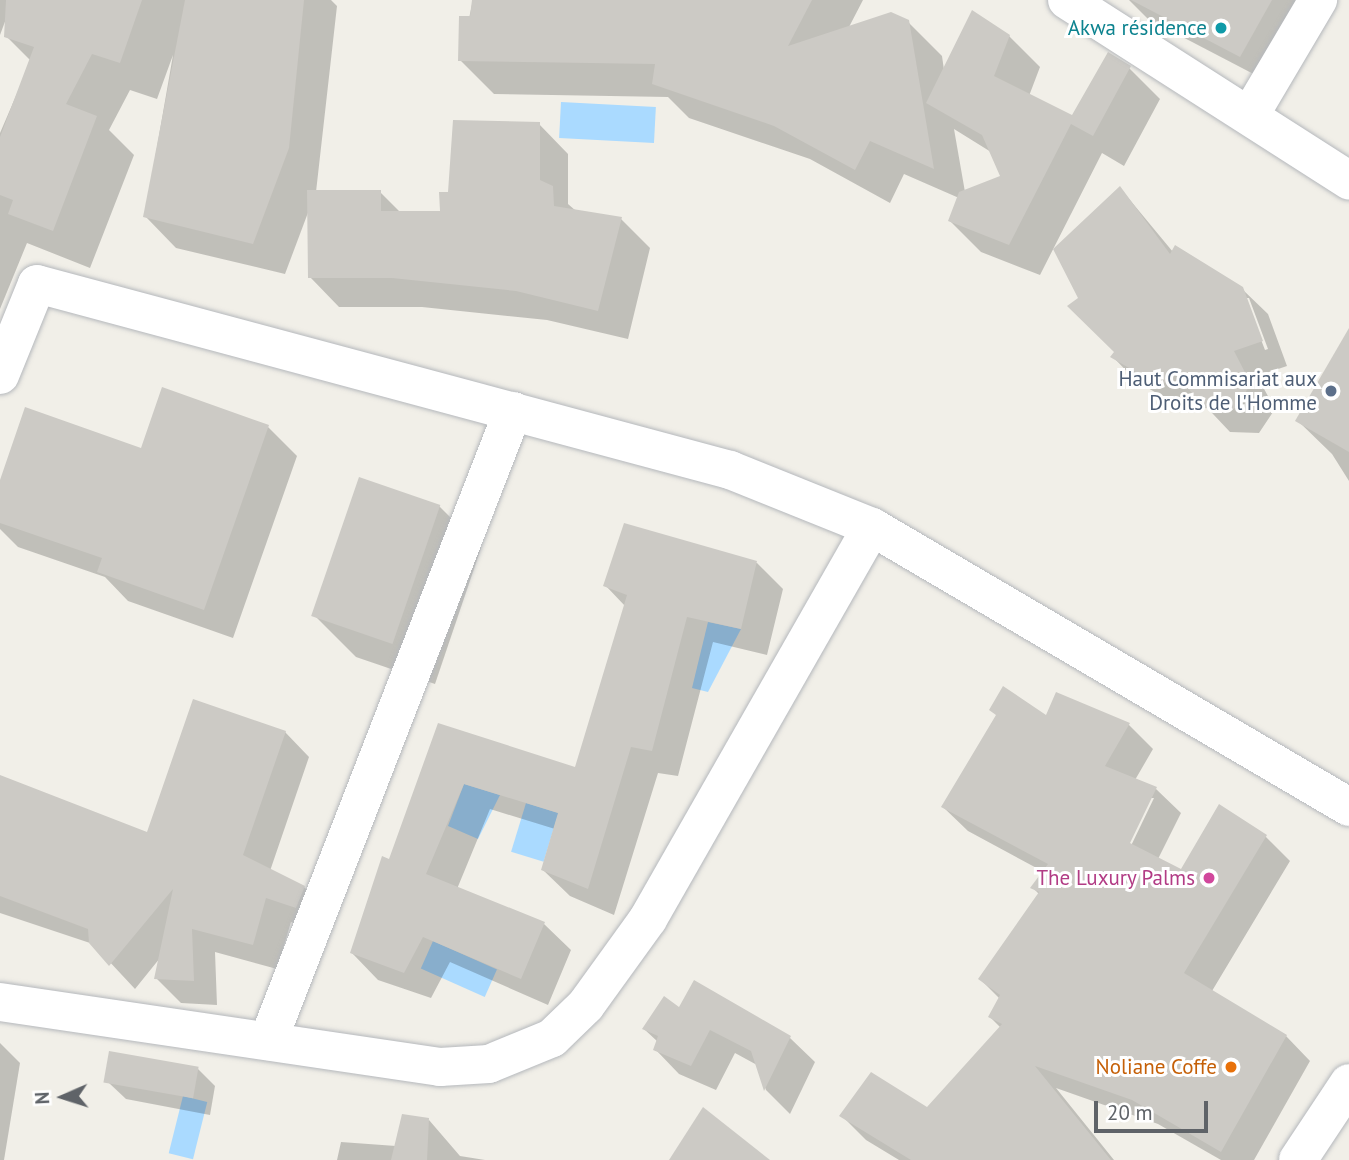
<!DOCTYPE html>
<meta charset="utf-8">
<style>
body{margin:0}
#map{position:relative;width:1349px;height:1160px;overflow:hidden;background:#f1efe8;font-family:"PT Sans",sans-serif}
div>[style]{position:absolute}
.water>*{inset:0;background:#aadaff;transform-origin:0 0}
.shadow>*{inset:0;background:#0003}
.building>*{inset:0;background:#cccac5;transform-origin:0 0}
.roads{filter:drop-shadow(0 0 2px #b5b8bc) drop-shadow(0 0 2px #b5b8bc)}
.minor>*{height:38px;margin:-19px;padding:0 19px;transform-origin:19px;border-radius:19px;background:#fff}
.dots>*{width:19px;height:19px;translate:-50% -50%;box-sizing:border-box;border:4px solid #fff;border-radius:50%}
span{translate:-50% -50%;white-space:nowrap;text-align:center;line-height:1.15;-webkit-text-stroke:6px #fff;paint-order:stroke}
.culture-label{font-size:21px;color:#0d838f}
.right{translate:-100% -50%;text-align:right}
.service-label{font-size:21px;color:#4e5e75}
.hotel-label{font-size:21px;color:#b23c85}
.food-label{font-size:21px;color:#c56008}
.north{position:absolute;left:28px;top:1062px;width:70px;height:70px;-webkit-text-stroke:5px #fff;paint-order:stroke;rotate:267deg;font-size:19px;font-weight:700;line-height:28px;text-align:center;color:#5f6368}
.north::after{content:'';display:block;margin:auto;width:24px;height:32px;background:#5f6368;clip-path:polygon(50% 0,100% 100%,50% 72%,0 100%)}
.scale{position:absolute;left:1094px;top:1101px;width:114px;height:32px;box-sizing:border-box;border:4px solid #5f6368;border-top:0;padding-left:9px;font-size:21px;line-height:24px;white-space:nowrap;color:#5f6368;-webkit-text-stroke:5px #fff;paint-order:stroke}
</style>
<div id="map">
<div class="water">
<div style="left:561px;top:102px;width:95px;height:36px;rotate:3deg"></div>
<div style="clip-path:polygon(708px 622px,741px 629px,708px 692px,692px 688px)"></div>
<div style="clip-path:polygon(464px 784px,500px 795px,478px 839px,448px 826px)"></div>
<div style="left:526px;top:803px;width:34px;height:51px;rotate:17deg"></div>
<div style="left:433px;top:941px;width:70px;height:30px;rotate:24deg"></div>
<div style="left:183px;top:1096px;width:25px;height:59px;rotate:14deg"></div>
</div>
<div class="shadow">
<div style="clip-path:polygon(0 0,331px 0,337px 6px,316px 192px,380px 192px,401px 213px,442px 213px,450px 194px,539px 124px,568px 154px,568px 204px,576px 211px,621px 219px,650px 248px,628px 339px,547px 320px,422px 307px,339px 307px,310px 277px,309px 210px,285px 274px,176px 248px,145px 216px,173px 55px,157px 99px,130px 90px,109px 130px,134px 155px,90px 268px,27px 243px,0 309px,0 133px,31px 61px,6px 36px,6px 19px,0 35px)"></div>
<div style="clip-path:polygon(evenodd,473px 0,863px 0,849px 27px,908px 22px,942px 56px,944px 70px,1009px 36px,1040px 67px,1029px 96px,1072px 118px,1129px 68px,1160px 99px,1124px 166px,1102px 153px,1040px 275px,981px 252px,950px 221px,959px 198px,904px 174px,890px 203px,810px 159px,689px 118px,668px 97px,494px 94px,460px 60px,473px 0,954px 129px,991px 152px,1002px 177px,965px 192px,954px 129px)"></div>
<div style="clip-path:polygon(1129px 0,1310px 0,1265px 80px,1148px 19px)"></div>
<div style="clip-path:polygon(evenodd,1120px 188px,1173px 252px,1242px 289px,1268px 314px,1287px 366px,1257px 376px,1275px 409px,1259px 433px,1230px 432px,1196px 396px,1187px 410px,1137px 382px,1113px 357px,1116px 352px,1080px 299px,1120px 188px,1245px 298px,1249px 298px,1268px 349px,1265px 350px,1245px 298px)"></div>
<div style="clip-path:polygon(1349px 363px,1349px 481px,1332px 454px,1297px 420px)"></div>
<div style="clip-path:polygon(268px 427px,297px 456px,233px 638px,128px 601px,105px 577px,18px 547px,0 529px,0 485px,142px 450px)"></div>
<div style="clip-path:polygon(439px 506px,481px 548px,435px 684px,356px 657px,314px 615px)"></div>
<div style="clip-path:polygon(757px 563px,783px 589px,767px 655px,713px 642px,678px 776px,658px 773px,614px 915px,570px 896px,543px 870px,555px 829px,490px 809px,457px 889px,544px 924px,571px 950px,548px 1005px,450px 962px,431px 998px,378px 980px,352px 953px,390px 862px,439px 725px,576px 769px,625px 606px,605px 585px)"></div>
<div style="clip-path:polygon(evenodd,1057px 694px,1129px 725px,1153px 749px,1135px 780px,1156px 789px,1181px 813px,1158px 859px,1182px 871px,1220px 807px,1266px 837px,1290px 861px,1212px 991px,1286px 1036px,1310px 1061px,1254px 1160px,1221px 1160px,1158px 1124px,1056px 1088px,1114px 1160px,899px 1160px,866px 1140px,842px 1116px,927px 1109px,1001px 1028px,990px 1017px,1000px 999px,980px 979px,1039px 894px,1033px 888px,1044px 872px,968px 831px,943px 807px,1047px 717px,1057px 694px,1150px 798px,1154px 798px,1128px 852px,1125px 850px,1150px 798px)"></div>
<div style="clip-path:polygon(285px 732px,309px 757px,270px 871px,304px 887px,329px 912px,321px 931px,291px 922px,277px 969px,215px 952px,217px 1005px,181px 1003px,156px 978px,160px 958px,135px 989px,93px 944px,0 913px,0 788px,148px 834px)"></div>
<div style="clip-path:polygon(694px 983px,790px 1038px,815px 1062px,790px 1114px,766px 1090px,757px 1065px,735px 1053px,716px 1090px,679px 1074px,655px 1049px,658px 1042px,644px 1029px,680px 1009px)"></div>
<div style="clip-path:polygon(0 1043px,20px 1063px,4px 1160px,0 1160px)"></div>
<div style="clip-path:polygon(198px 1069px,215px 1086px,210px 1115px,126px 1099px,109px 1083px)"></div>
<div style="clip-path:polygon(429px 1120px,460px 1156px,485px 1160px,337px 1160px,341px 1142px,396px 1146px)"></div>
</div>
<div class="building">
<div style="clip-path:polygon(6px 0,142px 0,120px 63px,92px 54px,66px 104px,97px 116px,53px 231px,8px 214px,13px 200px,0 195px,0 137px,34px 47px,4px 37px)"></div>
<div style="clip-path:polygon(185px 0,304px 0,289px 148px,253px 244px,143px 217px)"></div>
<div style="clip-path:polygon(472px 0,812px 0,788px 46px,891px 12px,909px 20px,934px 169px,870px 141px,855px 170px,774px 126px,652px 84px,655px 64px,458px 61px,459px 16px,470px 16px)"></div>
<div style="clip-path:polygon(1131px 0,1272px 0,1240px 57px)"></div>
<div style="clip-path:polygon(972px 10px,1010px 35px,994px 76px,1072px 115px,1108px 52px,1131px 66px,1093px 136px,1071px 124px,1009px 245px,948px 221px,959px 192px,1000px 176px,982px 135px,926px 103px)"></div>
<div style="clip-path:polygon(453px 120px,540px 122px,540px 180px,553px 186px,554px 206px,622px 217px,598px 311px,516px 291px,392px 278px,308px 278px,307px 190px,381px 190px,381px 211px,440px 211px,439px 192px,448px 192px)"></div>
<div style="clip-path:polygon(1120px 186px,1170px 254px,1175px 245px,1243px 287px,1263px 341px,1234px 351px,1251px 384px,1234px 409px,1203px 408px,1173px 368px,1162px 387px,1110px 357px,1114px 352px,1067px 306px,1078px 298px,1053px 249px)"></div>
<div style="clip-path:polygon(1349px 328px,1349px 452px,1295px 421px)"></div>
<div style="clip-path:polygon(162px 387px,269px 425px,204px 610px,97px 572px,102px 558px,0 523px,0 480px,25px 407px,141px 448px)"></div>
<div style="left:359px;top:477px;width:86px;height:147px;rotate:19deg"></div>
<div style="clip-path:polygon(624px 523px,757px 561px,741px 629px,687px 617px,652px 751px,631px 747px,588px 889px,541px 870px,558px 813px,464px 784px,426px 874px,545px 922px,521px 979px,423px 937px,404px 973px,350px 953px,382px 856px,389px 859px,438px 723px,575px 767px,627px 595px,603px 586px)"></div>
<div style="clip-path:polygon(1003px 686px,1046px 715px,1056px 692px,1130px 723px,1105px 766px,1157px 787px,1130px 843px,1181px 869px,1219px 804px,1267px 835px,1184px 973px,1287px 1035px,1221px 1152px,1132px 1100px,1035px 1066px,1111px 1160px,911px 1160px,839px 1116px,871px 1072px,927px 1107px,1002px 1024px,988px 1017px,1000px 995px,978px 979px,1039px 892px,1030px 888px,1048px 864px,941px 807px,996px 715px,989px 710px)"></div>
<div style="clip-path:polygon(193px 699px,286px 731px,243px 855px,305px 886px,296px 908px,266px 898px,253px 945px,192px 929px,194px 981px,154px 979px,173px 889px,109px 966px,89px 943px,88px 929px,0 896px,0 775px,147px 832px)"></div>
<div style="clip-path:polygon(694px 980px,791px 1036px,764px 1091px,751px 1051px,710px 1030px,691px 1066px,653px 1050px,658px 1036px,642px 1029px,664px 996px,679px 1007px)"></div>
<div style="left:109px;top:1051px;width:91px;height:32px;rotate:10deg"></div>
<div style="clip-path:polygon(703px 1107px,770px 1160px,669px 1160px)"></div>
<div style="clip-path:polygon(402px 1114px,429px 1118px,427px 1160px,391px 1160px)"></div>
</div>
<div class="roads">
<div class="minor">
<div style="left:1067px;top:0;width:335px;rotate:32.6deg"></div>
<div style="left:1250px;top:115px;width:134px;rotate:-59.4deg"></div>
<div style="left:0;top:375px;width:98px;rotate:-67.9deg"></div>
<div style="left:37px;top:284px;width:718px;rotate:15.02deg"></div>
<div style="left:730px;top:470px;width:153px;rotate:21.9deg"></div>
<div style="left:872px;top:527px;width:553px;rotate:30.41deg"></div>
<div style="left:0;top:1002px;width:445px;rotate:8.4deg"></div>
<div style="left:440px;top:1067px;width:49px;rotate:-3.5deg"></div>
<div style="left:489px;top:1064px;width:68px;rotate:-22.4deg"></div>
<div style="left:552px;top:1038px;width:47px;rotate:-44.1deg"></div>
<div style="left:586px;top:1005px;width:106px;rotate:-54.2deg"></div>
<div style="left:648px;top:919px;width:451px;rotate:-60.3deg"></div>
<div style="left:268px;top:1041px;width:676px;rotate:-68.75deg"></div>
<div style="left:1298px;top:1160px;width:92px;rotate:-56.5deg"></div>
</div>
</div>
<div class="dots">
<div style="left:1221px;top:28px;background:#0f9aa8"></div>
<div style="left:1331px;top:391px;background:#5c6f8a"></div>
<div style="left:1209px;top:878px;background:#d1479c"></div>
<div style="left:1231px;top:1067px;background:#e8710a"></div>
</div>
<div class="culture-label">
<span class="right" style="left:1207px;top:28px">Akwa résidence</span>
</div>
<div class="service-label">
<span class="right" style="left:1317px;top:391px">Haut Commisariat aux<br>Droits de l'Homme</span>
</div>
<div class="hotel-label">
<span class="right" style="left:1195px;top:878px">The Luxury Palms</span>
</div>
<div class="food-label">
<span class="right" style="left:1217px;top:1067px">Noliane Coffe</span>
</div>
<div class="north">N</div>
<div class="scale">20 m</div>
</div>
